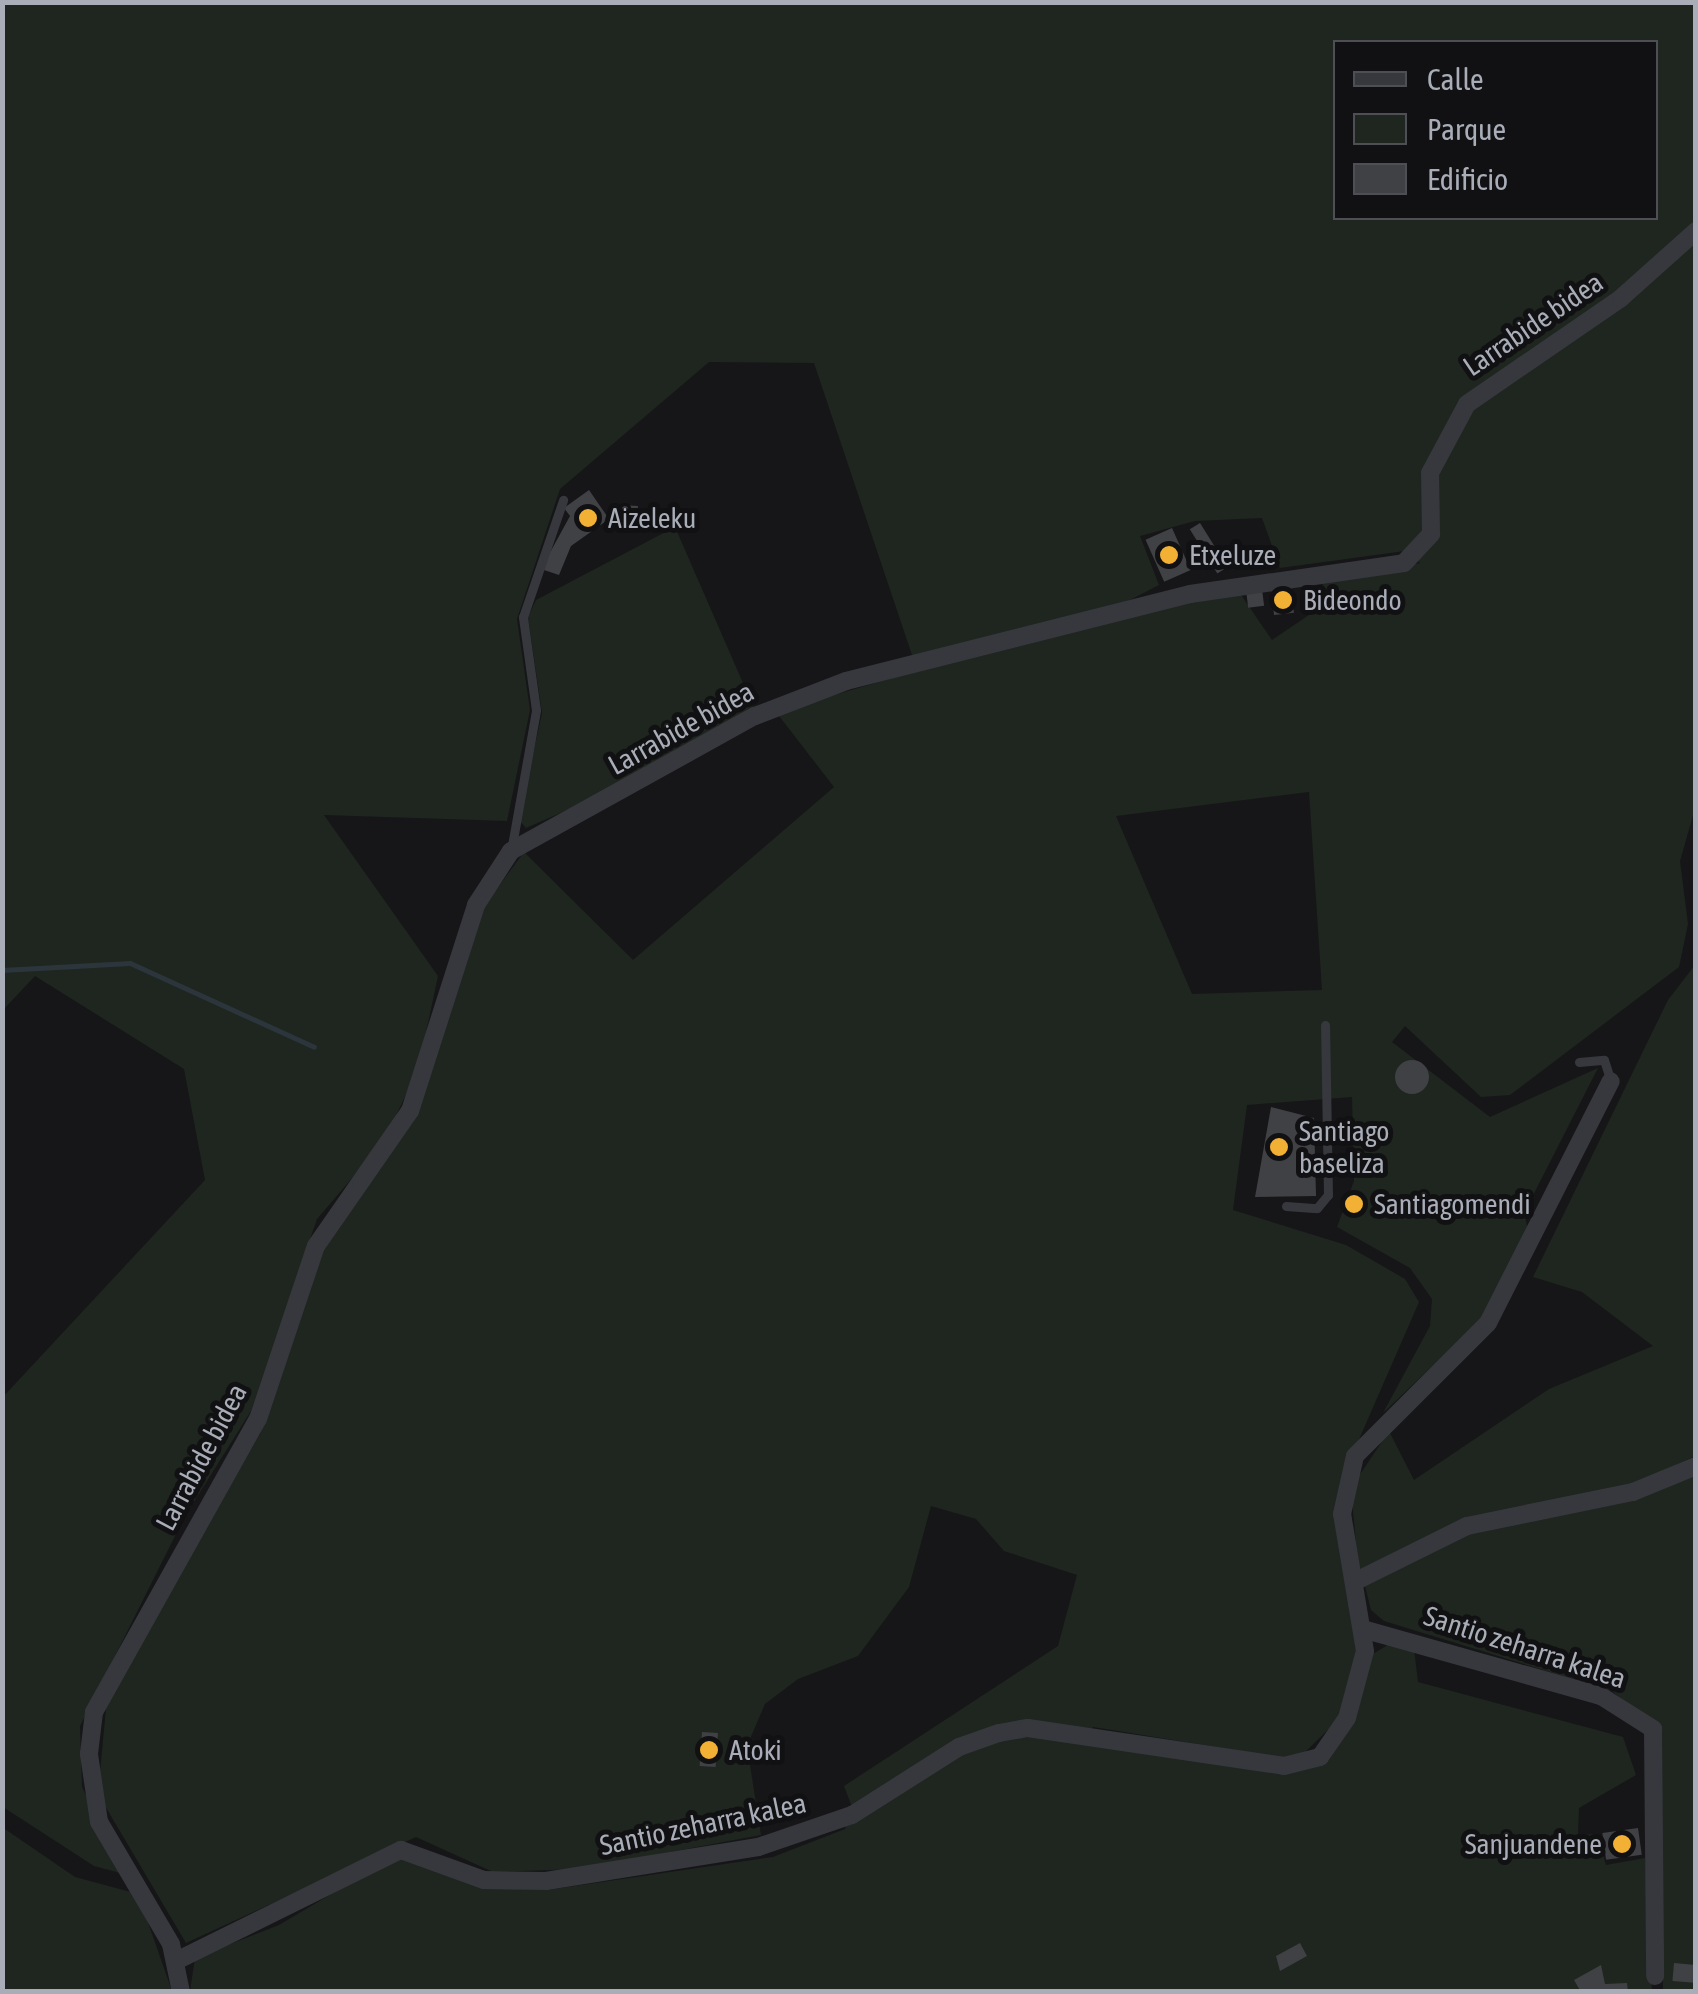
<!DOCTYPE html>
<style>
body{margin:0}
#map{position:relative;width:1698px;height:1994px;overflow:hidden;background:#161618;font-family:"Asap Condensed",sans-serif}
div>[style]{position:absolute}
.green>*{inset:0;background:#1e261f}
.stream>*{height:5px;margin:-2.5px;padding:0 2.5px;transform-origin:2.5px;border-radius:2.5px;background:#2c353c}
.building>*{inset:0;background:#404145;transform-origin:0 0}
.round{border-radius:50%}
.service>*{height:9px;margin:-4.5px;padding:0 4.5px;transform-origin:4.5px;border-radius:4.5px;background:#37383d}
.minor>*{height:18px;margin:-9px;padding:0 9px;transform-origin:9px;border-radius:9px;background:#37383d}
.dots>*{width:28px;height:28px;translate:-50% -50%;box-sizing:border-box;border:5px solid #111113;border-radius:50%}
span{translate:-50% -50%;white-space:nowrap;text-align:center;line-height:1.15;-webkit-text-stroke:10px #111113;paint-order:stroke}
.street-label{font-size:28px;color:#a8adb8}
.poi-label{font-size:28px;color:#a8adb8}
.left{translate:0 -50%;text-align:left}
.right{translate:-100% -50%;text-align:right}
.frame{position:absolute;inset:0;border:5px solid #a8adb8;pointer-events:none}
.legend{position:absolute;left:1333px;top:40px;width:325px;height:180px;box-sizing:border-box;background:#111113;border:2px solid #4d4f55;margin:0;padding:12px 18px;list-style:none;font-size:30px;color:#a8adb8}
.legend li{display:flex;align-items:center;gap:20px;height:50px}
.legend b{width:50px;border:2px solid #4d4f55}
</style>
<div id="map">
<div class="green">
<div style="clip-path:polygon(evenodd,3px 3px,1695px 3px,1696px 805px,1680px 861px,1688px 924px,1679px 967px,1510px 1095px,1481px 1097px,1405px 1026px,1392px 1042px,1490px 1117px,1598px 1068px,1524px 1213px,1529px 1234px,1485px 1316px,1383px 1413px,1430px 1326px,1432px 1299px,1410px 1268px,1337px 1227px,1354px 1181px,1352px 1097px,1247px 1105px,1233px 1210px,1346px 1245px,1405px 1279px,1419px 1302px,1340px 1483px,1360px 1651px,1340px 1718px,1297px 1760px,1093px 1727px,1079px 1740px,1294px 1769px,1320px 1761px,1373px 1654px,1391px 1643px,1414px 1649px,1418px 1682px,1623px 1737px,1636px 1775px,1579px 1808px,1578px 1835px,1597px 1834px,1606px 1865px,1645px 1858px,1652px 1991px,190px 1991px,195px 1958px,279px 1925px,389px 1860px,409px 1856px,488px 1888px,547px 1890px,773px 1857px,845px 1829px,852px 1807px,844px 1786px,1058px 1646px,1077px 1575px,1004px 1551px,976px 1519px,931px 1506px,909px 1587px,858px 1656px,798px 1679px,765px 1704px,747px 1746px,761px 1835px,580px 1869px,493px 1872px,416px 1837px,186px 1943px,98px 1794px,108px 1687px,260px 1434px,308px 1282px,337px 1219px,420px 1105px,485px 905px,524px 852px,633px 960px,834px 787px,776px 712px,1064px 628px,1237px 589px,1272px 640px,1334px 598px,1318px 579px,1420px 563px,1405px 551px,1280px 568px,1262px 518px,1195px 521px,1140px 536px,1159px 585px,1128px 601px,914px 661px,814px 363px,709px 362px,560px 489px,517px 619px,530px 710px,507px 821px,324px 815px,438px 976px,418px 1070px,383px 1142px,317px 1219px,251px 1411px,185px 1516px,80px 1726px,82px 1787px,124px 1874px,94px 1866px,3px 1807px,2px 1398px,205px 1180px,184px 1069px,35px 976px,3px 1010px,3px 3px,1336px 42px,1656px 42px,1656px 218px,1336px 218px,1336px 42px,3px 3px,1309px 792px,1322px 990px,1192px 994px,1116px 816px,1309px 792px)"></div>
<div style="clip-path:polygon(675px 527px,753px 706px,620px 787px,526px 828px,519px 820px,542px 713px,528px 617px,536px 600px)"></div>
<div style="clip-path:polygon(1695px 965px,1695px 1456px,1648px 1478px,1695px 1472px,1695px 1991px,1663px 1991px,1660px 1730px,1612px 1691px,1384px 1621px,1371px 1610px,1357px 1555px,1351px 1488px,1389px 1431px,1414px 1480px,1549px 1389px,1653px 1346px,1582px 1292px,1533px 1277px,1668px 1000px)"></div>
<div style="clip-path:polygon(2px 1827px,75px 1877px,138px 1894px,172px 1991px,3px 1991px)"></div>
</div>
<div class="stream">
<div style="left:2px;top:970px;width:128px;rotate:-3.1deg"></div>
<div style="left:130px;top:963px;width:202px;rotate:24.5deg"></div>
</div>
<div class="building">
<div style="clip-path:polygon(589px 490px,609px 519px,571px 546px,559px 575px,541px 569px,570px 516px,564px 508px)"></div>
<div style="left:622px;top:505px;width:16px;height:14px;rotate:4deg"></div>
<div style="left:1200px;top:523px;width:52px;height:12px;rotate:58deg"></div>
<div style="left:1172px;top:528px;width:46px;height:29px;rotate:66deg"></div>
<div style="left:1291px;top:585px;width:28px;height:20px;rotate:84deg"></div>
<div style="left:1262px;top:589px;width:17px;height:16px;rotate:83deg"></div>
<div class="round" style="left:1395px;top:1060px;width:34px;height:34px"></div>
<div style="clip-path:polygon(1271px 1107px,1314px 1118px,1316px 1196px,1255px 1197px)"></div>
<div style="left:702px;top:1732px;width:16px;height:34px;rotate:4deg"></div>
<div style="left:1638px;top:1828px;width:27px;height:36px;rotate:82deg"></div>
<div style="clip-path:polygon(1300px 1943px,1307px 1956px,1280px 1971px,1276px 1956px)"></div>
<div style="left:1674px;top:1963px;width:22px;height:18px;rotate:5deg"></div>
<div style="clip-path:polygon(1601px 1965px,1605px 1984px,1627px 1983px,1628px 1992px,1581px 1992px,1574px 1980px)"></div>
</div>
<div class="service">
<div style="left:511px;top:851px;width:143px;rotate:-79.9deg"></div>
<div style="left:536px;top:710px;width:94px;rotate:-98deg"></div>
<div style="left:523px;top:617px;width:124px;rotate:-71.1deg"></div>
<div style="left:1579px;top:1062px;width:25px;rotate:-5deg"></div>
<div style="left:1604px;top:1060px;width:22px;rotate:72deg"></div>
<div style="left:1286px;top:1206px;width:31px;rotate:4deg"></div>
<div style="left:1317px;top:1208px;width:17px;rotate:-50deg"></div>
<div style="left:1328px;top:1195px;width:170px;rotate:-91deg"></div>
</div>
<div class="minor">
<div style="left:1356px;top:1581px;width:124px;rotate:-26.4deg"></div>
<div style="left:1467px;top:1526px;width:169px;rotate:-11.6deg"></div>
<div style="left:1633px;top:1492px;width:68px;rotate:-22.4deg"></div>
<div style="left:1366px;top:1630px;width:244px;rotate:15.7deg"></div>
<div style="left:1601px;top:1696px;width:62px;rotate:32.4deg"></div>
<div style="left:1653px;top:1729px;width:247px;rotate:89.5deg"></div>
<div style="left:176px;top:1961px;width:251px;rotate:-26.3deg"></div>
<div style="left:401px;top:1850px;width:88px;rotate:19.9deg"></div>
<div style="left:484px;top:1880px;width:62px;rotate:0.9deg"></div>
<div style="left:546px;top:1881px;width:215px;rotate:-9.1deg"></div>
<div style="left:758px;top:1847px;width:99px;rotate:-18.8deg"></div>
<div style="left:852px;top:1815px;width:127px;rotate:-32.4deg"></div>
<div style="left:959px;top:1747px;width:42px;rotate:-19.3deg"></div>
<div style="left:999px;top:1733px;width:29px;rotate:-10deg"></div>
<div style="left:1028px;top:1728px;width:259px;rotate:8.4deg"></div>
<div style="left:1284px;top:1766px;width:37px;rotate:-14deg"></div>
<div style="left:1320px;top:1757px;width:47px;rotate:-55.3deg"></div>
<div style="left:1347px;top:1718px;width:69px;rotate:-75deg"></div>
<div style="left:1365px;top:1651px;width:139px;rotate:-99.5deg"></div>
<div style="left:1342px;top:1514px;width:59px;rotate:-77.4deg"></div>
<div style="left:1355px;top:1456px;width:188px;rotate:-45deg"></div>
<div style="left:1488px;top:1323px;width:271px;rotate:-63.1deg"></div>
<div style="left:181px;top:1992px;width:49px;rotate:-101.8deg"></div>
<div style="left:171px;top:1944px;width:142px;rotate:-120.5deg"></div>
<div style="left:99px;top:1822px;width:69px;rotate:-98.4deg"></div>
<div style="left:89px;top:1754px;width:42px;rotate:-83.2deg"></div>
<div style="left:94px;top:1712px;width:336px;rotate:-60.8deg"></div>
<div style="left:258px;top:1419px;width:182px;rotate:-71.5deg"></div>
<div style="left:316px;top:1246px;width:165px;rotate:-55.2deg"></div>
<div style="left:410px;top:1111px;width:216px;rotate:-72.2deg"></div>
<div style="left:476px;top:905px;width:64px;rotate:-57.1deg"></div>
<div style="left:511px;top:851px;width:279px;rotate:-29deg"></div>
<div style="left:755px;top:716px;width:97px;rotate:-21deg"></div>
<div style="left:846px;top:681px;width:355px;rotate:-14.2deg"></div>
<div style="left:1190px;top:594px;width:216px;rotate:-8.2deg"></div>
<div style="left:1404px;top:563px;width:40px;rotate:-47deg"></div>
<div style="left:1431px;top:534px;width:61px;rotate:-90.9deg"></div>
<div style="left:1430px;top:473px;width:78px;rotate:-61.8deg"></div>
<div style="left:1467px;top:404px;width:187px;rotate:-34.5deg"></div>
<div style="left:1621px;top:298px;width:101px;rotate:-41.8deg"></div>
</div>
<div class="dots">
<div style="left:588px;top:518px;background:#f2b134"></div>
<div style="left:1169px;top:555px;background:#f2b134"></div>
<div style="left:1283px;top:600px;background:#f2b134"></div>
<div style="left:1279px;top:1147px;background:#f2b134"></div>
<div style="left:1354px;top:1204px;background:#f2b134"></div>
<div style="left:709px;top:1750px;background:#f2b134"></div>
<div style="left:1622px;top:1844px;background:#f2b134"></div>
</div>
<div class="street-label">
<span style="left:1533px;top:324px;rotate:-34deg">Larrabide bidea</span>
<span style="left:681px;top:728px;rotate:-29deg">Larrabide bidea</span>
<span style="left:201px;top:1457px;rotate:-62deg">Larrabide bidea</span>
<span style="left:1525px;top:1647px;rotate:18deg">Santio zeharra kalea</span>
<span style="left:703px;top:1824px;rotate:-12deg">Santio zeharra kalea</span>
</div>
<div class="poi-label">
<span class="left" style="left:608px;top:518px">Aizeleku</span>
<span class="left" style="left:1189px;top:555px">Etxeluze</span>
<span class="left" style="left:1303px;top:600px">Bideondo</span>
<span class="left" style="left:1299px;top:1147px">Santiago<br>baseliza</span>
<span class="left" style="left:1374px;top:1204px">Santiagomendi</span>
<span class="left" style="left:729px;top:1750px">Atoki</span>
<span class="right" style="left:1602px;top:1844px">Sanjuandene</span>
</div>
<div class="frame"></div>
<ul class="legend">
<li><b style="height:12px;background:#37383d"></b>Calle</li>
<li><b style="height:28px;background:#1e261f"></b>Parque</li>
<li><b style="height:28px;background:#404145"></b>Edificio</li>
</ul>
</div>
